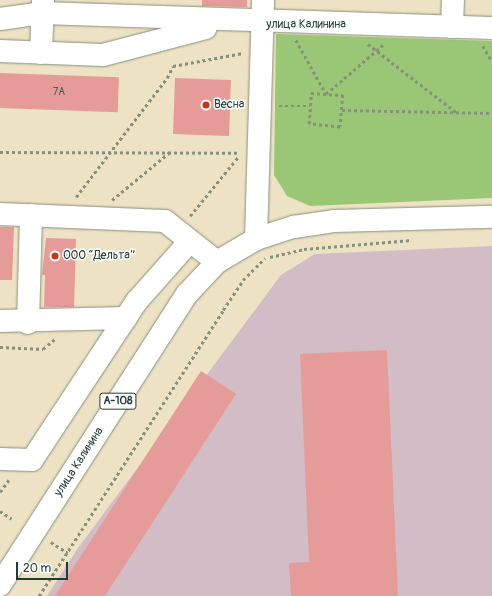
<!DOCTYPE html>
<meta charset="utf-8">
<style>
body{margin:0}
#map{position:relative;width:492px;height:596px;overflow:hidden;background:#eee2c4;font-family:Pangolin,sans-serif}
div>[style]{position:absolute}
.industrial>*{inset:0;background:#d2bdc6}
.green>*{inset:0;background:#9ac775}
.building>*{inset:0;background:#e59b98;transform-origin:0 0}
.path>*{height:2.5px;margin-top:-1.25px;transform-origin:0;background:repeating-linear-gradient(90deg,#86907c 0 3px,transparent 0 6px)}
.roads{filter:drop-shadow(0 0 1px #86907c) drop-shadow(0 0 1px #86907c)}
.minor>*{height:22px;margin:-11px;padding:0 11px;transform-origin:11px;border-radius:11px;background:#fff}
.highway>*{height:22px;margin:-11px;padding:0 11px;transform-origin:11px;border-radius:11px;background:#fff}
.dots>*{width:11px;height:11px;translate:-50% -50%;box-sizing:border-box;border:2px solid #fff;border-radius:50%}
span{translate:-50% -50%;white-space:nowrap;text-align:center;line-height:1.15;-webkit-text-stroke:3px #fff;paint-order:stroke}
.number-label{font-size:10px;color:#50544d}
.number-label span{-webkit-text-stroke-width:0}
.shield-label span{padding:1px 3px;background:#fff;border:1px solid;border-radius:3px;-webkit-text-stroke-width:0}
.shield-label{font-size:11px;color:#1f3d34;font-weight:700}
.street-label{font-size:12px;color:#1f3d34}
.poi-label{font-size:12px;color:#1f3d34}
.left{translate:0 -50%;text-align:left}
.scale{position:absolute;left:16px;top:562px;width:52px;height:18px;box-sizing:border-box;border:2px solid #1f3d34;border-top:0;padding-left:5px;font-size:12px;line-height:14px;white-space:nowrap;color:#1f3d34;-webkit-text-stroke:3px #fff;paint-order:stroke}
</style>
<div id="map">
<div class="industrial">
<div style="clip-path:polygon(492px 246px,492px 596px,47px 596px,78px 548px,281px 275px,315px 254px)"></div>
</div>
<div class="green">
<div style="clip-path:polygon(276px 34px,492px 41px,492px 198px,310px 206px,287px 196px,274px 175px)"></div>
</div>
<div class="building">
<div style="clip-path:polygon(202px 0,247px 0,247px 7px,202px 6px)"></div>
<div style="left:0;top:73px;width:119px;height:35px;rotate:2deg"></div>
<div style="left:175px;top:78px;width:56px;height:56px;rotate:2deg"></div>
<div style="clip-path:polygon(0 227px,14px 227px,12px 280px,0 280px)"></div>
<div style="clip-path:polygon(46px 238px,76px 239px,74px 307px,44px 307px,45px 275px,42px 275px)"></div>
<div style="clip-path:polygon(387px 350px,398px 596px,291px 596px,289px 563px,309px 562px,300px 354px)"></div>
<div style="left:201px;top:371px;width:42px;height:269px;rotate:33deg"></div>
</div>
<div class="path">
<div style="left:296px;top:40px;width:62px;rotate:60.9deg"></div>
<div style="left:326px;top:94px;width:77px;rotate:-40.8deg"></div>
<div style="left:368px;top:44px;width:111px;rotate:37.7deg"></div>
<div style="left:483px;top:46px;width:17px;rotate:59deg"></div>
<div style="left:311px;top:93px;width:32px;rotate:4deg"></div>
<div style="left:343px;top:95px;width:32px;rotate:95deg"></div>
<div style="left:340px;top:127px;width:31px;rotate:-174deg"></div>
<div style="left:309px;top:124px;width:31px;rotate:-86deg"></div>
<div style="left:279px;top:106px;width:31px"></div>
<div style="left:342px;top:110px;width:150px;rotate:1.1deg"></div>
<div style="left:0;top:152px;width:239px;rotate:0.2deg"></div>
<div style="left:76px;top:197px;width:150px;rotate:-52.6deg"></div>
<div style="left:167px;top:78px;width:13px;rotate:-63deg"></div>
<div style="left:173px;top:66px;width:71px;rotate:-10.5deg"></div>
<div style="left:112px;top:200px;width:77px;rotate:-39.7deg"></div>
<div style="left:190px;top:216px;width:77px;rotate:-50.8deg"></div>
<div style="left:270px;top:257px;width:35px;rotate:-13deg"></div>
<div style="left:304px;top:249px;width:108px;rotate:-4.8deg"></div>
<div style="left:0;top:347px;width:43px;rotate:2.7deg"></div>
<div style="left:43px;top:349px;width:16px;rotate:-40deg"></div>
<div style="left:0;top:492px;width:17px;rotate:-54deg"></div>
<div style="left:0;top:511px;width:14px;rotate:34deg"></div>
<div style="left:51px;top:542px;width:20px;rotate:33deg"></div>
<div style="left:39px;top:596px;width:340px;rotate:-57.2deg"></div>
<div style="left:223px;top:310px;width:36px;rotate:-56deg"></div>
<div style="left:243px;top:280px;width:31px;rotate:-45deg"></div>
</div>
<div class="roads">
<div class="minor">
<div style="left:0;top:19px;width:42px;rotate:-8.1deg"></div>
<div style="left:42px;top:13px;width:450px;rotate:1.9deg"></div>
<div style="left:452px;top:27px;width:27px;rotate:-88deg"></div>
<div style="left:0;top:51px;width:103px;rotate:2.2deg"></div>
<div style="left:103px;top:55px;width:106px;rotate:-14.7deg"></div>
<div style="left:41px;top:53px;width:53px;rotate:-87.8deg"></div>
<div style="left:0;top:214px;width:165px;rotate:2.4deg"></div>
<div style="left:165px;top:221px;width:66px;rotate:38.3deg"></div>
<div style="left:256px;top:239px;width:239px;rotate:-88.3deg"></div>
<div style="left:0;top:321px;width:126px;rotate:-1.4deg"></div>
<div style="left:28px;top:323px;width:108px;rotate:-88.4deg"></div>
<div style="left:0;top:459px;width:32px;rotate:2deg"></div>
<div style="left:32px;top:460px;width:191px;rotate:-56.6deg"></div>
<div style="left:137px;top:301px;width:80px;rotate:-48.5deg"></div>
</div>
<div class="highway">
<div style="left:0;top:585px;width:346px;rotate:-57.3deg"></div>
<div style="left:187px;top:294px;width:44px;rotate:-46.8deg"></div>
<div style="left:217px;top:262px;width:45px;rotate:-30.5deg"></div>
<div style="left:256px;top:239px;width:40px;rotate:-18deg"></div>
<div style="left:294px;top:227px;width:40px;rotate:-8.5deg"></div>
<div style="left:334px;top:221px;width:158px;rotate:-1.5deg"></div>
</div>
</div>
<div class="dots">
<div style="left:206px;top:105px;background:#c8321e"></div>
<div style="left:55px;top:256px;background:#c8321e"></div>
</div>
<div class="number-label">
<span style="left:59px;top:93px">7А</span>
</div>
<div class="shield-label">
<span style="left:118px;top:401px">А-108</span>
</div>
<div class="street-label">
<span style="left:306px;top:25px">улица Калинина</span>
<span style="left:79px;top:462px;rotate:-57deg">улица Калинина</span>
</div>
<div class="poi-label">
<span class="left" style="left:214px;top:105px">Весна</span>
<span class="left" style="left:63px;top:256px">ООО “Дельта”</span>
</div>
<div class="scale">20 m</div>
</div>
